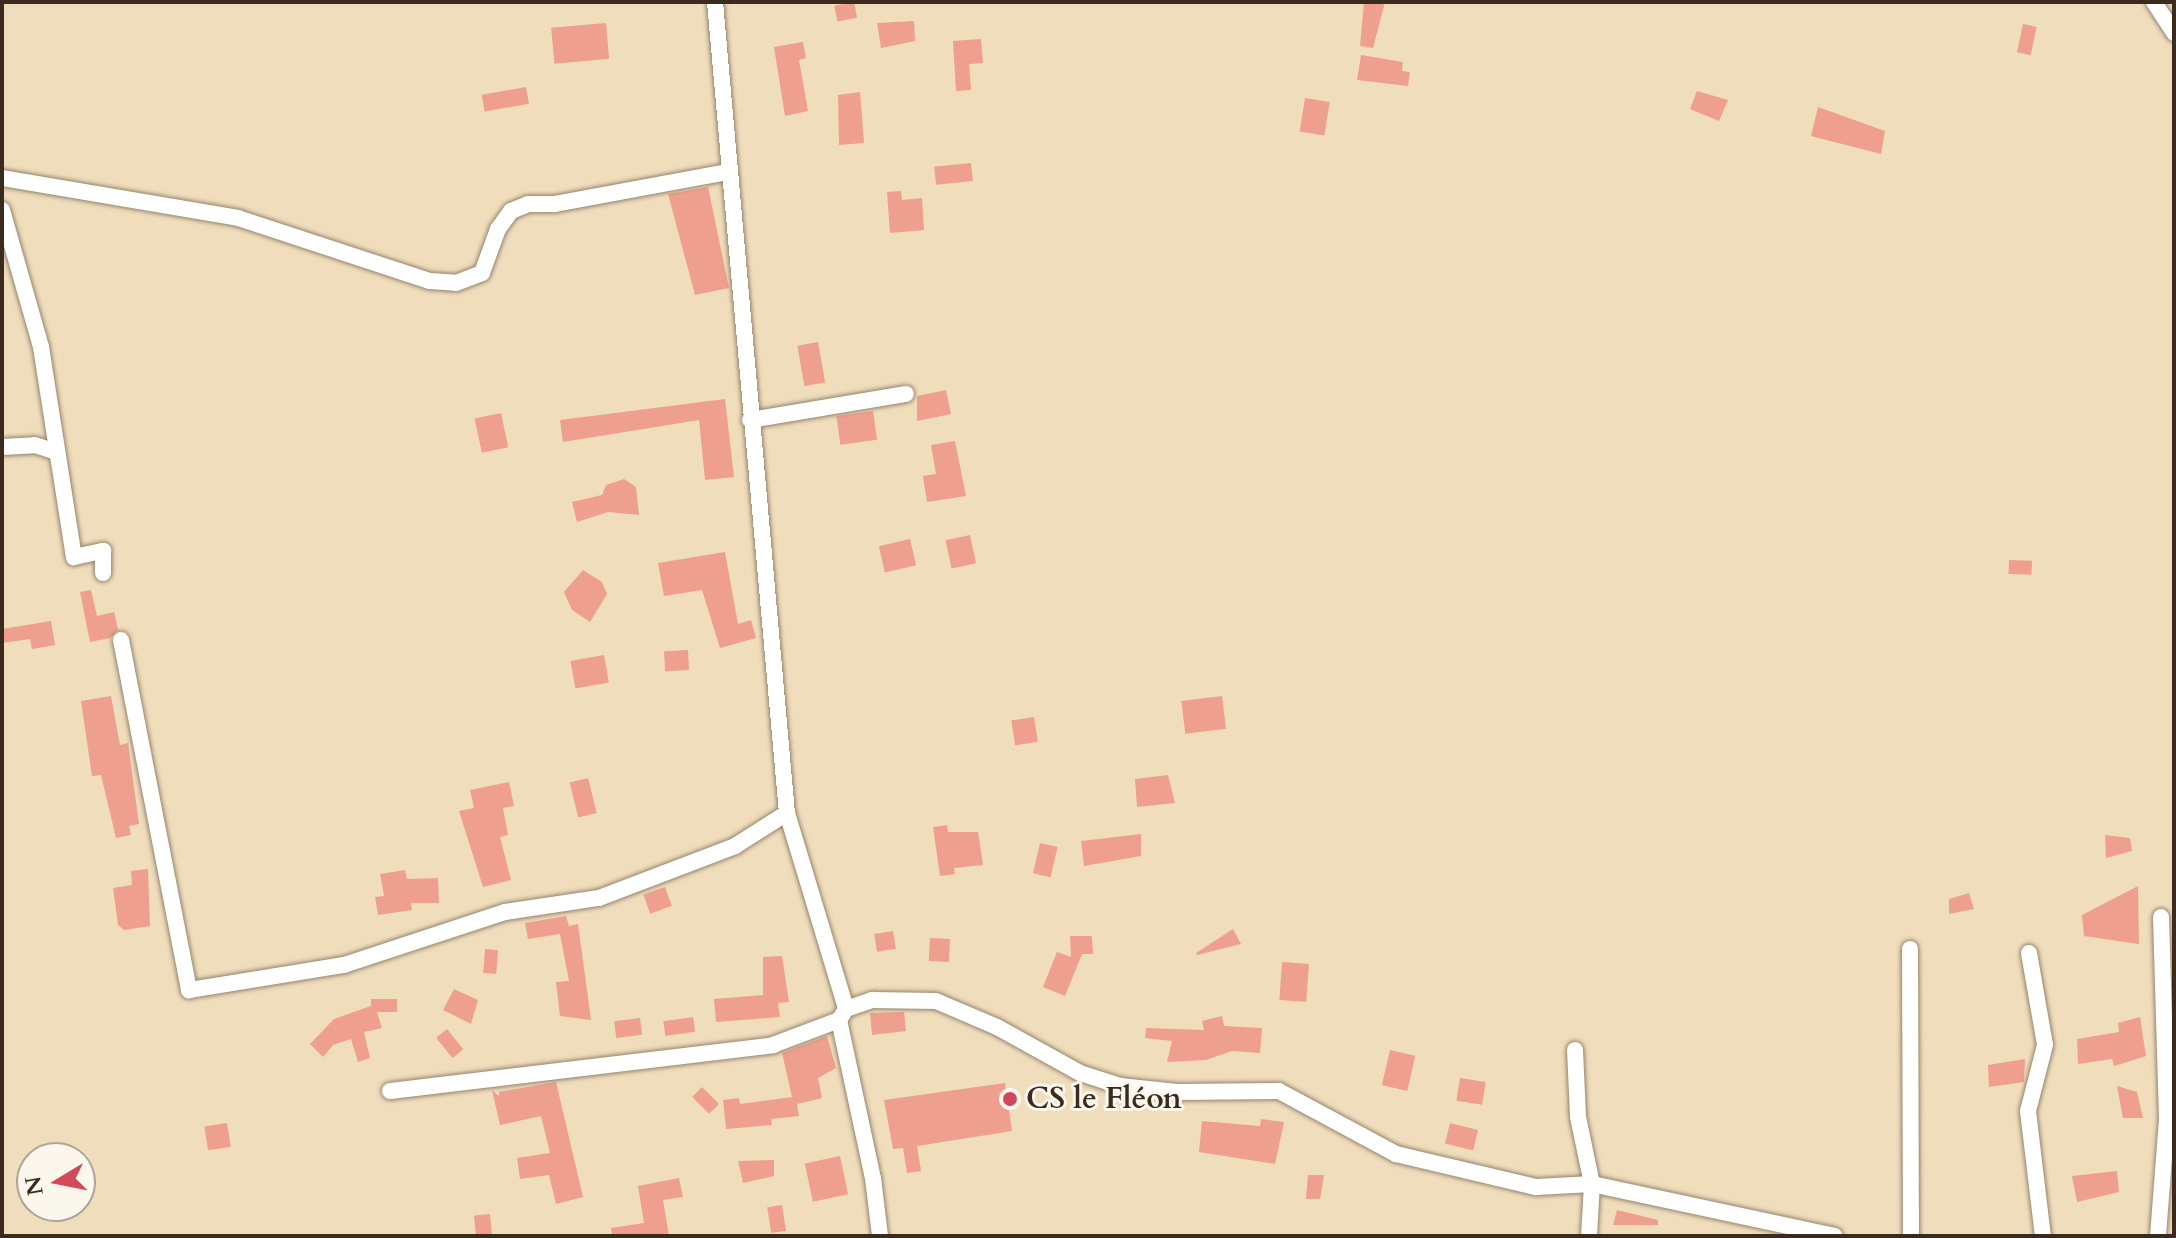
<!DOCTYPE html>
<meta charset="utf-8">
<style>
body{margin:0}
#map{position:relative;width:2176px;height:1238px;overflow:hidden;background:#f0ddbc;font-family:Cardo,serif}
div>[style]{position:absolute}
.building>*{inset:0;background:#ef9f8e;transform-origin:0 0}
.roads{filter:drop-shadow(0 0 2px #96846d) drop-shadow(0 0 2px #96846d)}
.minor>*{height:16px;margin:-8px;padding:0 8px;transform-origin:8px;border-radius:8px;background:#fff}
.dots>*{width:22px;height:22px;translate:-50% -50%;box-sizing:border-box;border:4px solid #fbf7ec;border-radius:50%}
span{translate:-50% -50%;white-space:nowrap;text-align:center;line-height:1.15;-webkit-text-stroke:6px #fbf7ec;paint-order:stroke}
.poi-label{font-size:30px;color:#3b2a1e;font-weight:700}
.left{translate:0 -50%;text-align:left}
.frame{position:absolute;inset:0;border:4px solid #3b2a1e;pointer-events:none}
.north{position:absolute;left:16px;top:1142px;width:80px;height:80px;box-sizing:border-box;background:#fbf7ec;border:2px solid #aea59a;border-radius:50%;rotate:260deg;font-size:22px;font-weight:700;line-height:32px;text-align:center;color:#3b2a1e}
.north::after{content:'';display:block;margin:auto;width:28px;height:36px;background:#d1495b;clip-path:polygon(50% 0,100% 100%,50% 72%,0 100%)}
</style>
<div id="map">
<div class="building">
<div style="left:854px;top:2px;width:16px;height:20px;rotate:79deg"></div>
<div style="clip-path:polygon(1364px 2px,1385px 2px,1373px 48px,1360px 46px)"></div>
<div style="clip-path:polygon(914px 21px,915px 41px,881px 48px,877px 23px)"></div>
<div style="left:606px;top:23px;width:36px;height:55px;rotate:85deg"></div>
<div style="left:2023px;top:24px;width:14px;height:29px;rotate:12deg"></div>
<div style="clip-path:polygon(981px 39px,983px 63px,969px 64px,971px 90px,956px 91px,953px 41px)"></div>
<div style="clip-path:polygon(803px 42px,806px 58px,799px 60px,808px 111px,785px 116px,774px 47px)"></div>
<div style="clip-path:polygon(1361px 55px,1403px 62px,1402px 71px,1410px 72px,1408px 86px,1357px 80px)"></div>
<div style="left:526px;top:87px;width:17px;height:45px;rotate:80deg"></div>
<div style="clip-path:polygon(1697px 91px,1728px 100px,1719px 121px,1690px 109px)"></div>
<div style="clip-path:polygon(860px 92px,864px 143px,839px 145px,838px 95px)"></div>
<div style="left:1305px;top:98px;width:25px;height:34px;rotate:9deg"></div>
<div style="clip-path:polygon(1818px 107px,1885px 131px,1881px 154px,1811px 136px)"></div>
<div style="left:971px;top:163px;width:18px;height:37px;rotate:84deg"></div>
<div style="clip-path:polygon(708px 187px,729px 288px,695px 295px,668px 194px)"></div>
<div style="clip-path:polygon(901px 191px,902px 200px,922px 198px,924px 230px,890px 233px,887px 192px)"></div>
<div style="left:818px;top:342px;width:41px;height:21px;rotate:80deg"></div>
<div style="clip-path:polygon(946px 390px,951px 414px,917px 421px,917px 396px)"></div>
<div style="clip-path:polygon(725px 399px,734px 477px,705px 480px,699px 420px,563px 442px,560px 420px)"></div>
<div style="left:873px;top:411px;width:29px;height:37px;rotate:82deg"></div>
<div style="left:501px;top:413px;width:35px;height:27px;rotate:78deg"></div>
<div style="clip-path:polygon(955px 441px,966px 496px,927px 502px,923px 476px,936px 474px,931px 445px)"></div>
<div style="clip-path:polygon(624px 479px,636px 487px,639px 515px,608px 512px,577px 522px,572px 502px,602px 495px,606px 485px)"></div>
<div style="left:970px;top:535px;width:29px;height:25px;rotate:78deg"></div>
<div style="left:910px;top:539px;width:27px;height:32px;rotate:77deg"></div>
<div style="clip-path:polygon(725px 552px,738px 624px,751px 620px,756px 638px,720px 648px,702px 590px,664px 596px,658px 563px)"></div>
<div style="left:2009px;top:560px;width:23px;height:14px;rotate:2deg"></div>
<div style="clip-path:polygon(583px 570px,602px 582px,607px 594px,590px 622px,572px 610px,564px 592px)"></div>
<div style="clip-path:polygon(91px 590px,97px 616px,114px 612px,118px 630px,110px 638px,90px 642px,80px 592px)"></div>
<div style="clip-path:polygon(51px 621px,55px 645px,32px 649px,30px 639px,2px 643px,2px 629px)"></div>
<div style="left:688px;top:650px;width:20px;height:24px;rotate:87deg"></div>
<div style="left:604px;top:655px;width:28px;height:34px;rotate:80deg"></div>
<div style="clip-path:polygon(111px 696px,120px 745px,128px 743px,139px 824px,129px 826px,131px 835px,116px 838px,101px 775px,92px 776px,81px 701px)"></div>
<div style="left:1222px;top:696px;width:33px;height:41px;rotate:83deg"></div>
<div style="left:1034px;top:717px;width:25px;height:23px;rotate:81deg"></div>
<div style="clip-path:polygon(1168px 775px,1175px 803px,1137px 807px,1135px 779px)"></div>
<div style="left:588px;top:778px;width:36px;height:19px;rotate:76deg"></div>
<div style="clip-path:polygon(509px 782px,514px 806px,503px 808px,508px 835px,500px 837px,511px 880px,483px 887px,459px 811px,474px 808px,470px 790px)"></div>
<div style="clip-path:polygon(947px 825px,948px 832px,978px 832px,983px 865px,954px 868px,955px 874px,940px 876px,933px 827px)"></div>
<div style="clip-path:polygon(1141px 834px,1141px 856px,1084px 866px,1081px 841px)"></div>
<div style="clip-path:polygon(2105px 835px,2130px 838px,2132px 851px,2106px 858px)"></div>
<div style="left:1040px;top:843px;width:18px;height:31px;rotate:13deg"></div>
<div style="clip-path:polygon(148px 869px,150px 926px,124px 930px,118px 925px,113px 888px,132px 885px,131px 871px)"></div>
<div style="clip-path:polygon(405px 870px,407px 879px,438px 878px,439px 903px,411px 903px,412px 910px,378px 915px,375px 897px,384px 896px,380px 874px)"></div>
<div style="clip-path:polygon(2138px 886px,2139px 944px,2084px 936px,2082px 915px)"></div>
<div style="left:665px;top:887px;width:20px;height:23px;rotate:70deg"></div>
<div style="clip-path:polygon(1969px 893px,1974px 909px,1949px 914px,1949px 899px)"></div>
<div style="clip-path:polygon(566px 916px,569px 926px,578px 924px,591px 1020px,560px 1016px,556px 982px,569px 981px,560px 934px,528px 939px,525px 923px)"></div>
<div style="clip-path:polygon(1233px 929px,1241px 944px,1197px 955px,1196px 953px)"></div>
<div style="left:893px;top:931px;width:18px;height:19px;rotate:81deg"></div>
<div style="clip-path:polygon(1070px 936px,1092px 936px,1093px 954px,1082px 954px,1065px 996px,1043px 987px,1057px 952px,1071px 957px)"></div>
<div style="left:930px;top:938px;width:20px;height:23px;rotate:3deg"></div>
<div style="left:485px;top:949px;width:13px;height:24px;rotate:4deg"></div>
<div style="clip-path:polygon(782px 956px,789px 1002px,778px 1003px,780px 1017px,716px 1022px,714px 999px,763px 995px,763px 957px)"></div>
<div style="left:1282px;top:962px;width:27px;height:38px;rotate:4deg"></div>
<div style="clip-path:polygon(454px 989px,478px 1000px,471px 1024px,443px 1010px)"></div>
<div style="clip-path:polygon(371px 999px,397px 999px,397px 1012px,377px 1012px,382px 1028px,364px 1032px,370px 1058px,358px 1062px,351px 1039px,333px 1045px,323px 1057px,310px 1044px,334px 1019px,371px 1006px)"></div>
<div style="clip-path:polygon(904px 1012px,906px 1031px,872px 1035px,870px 1013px)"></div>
<div style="clip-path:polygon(1222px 1016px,1224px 1026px,1262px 1028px,1260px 1053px,1232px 1051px,1206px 1060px,1167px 1062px,1172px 1041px,1145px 1038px,1146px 1028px,1204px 1030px,1202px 1021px)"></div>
<div style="left:693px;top:1017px;width:15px;height:30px;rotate:82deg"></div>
<div style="clip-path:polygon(2140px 1017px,2146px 1056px,2114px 1066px,2112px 1059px,2078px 1064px,2077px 1039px,2119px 1032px,2118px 1023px)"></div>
<div style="left:640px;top:1018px;width:17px;height:26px;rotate:83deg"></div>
<div style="left:447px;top:1029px;width:26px;height:14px;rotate:51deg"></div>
<div style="clip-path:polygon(827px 1036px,836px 1068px,818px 1078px,822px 1098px,797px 1104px,799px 1116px,771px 1119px,772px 1125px,726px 1129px,723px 1100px,739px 1098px,740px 1104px,792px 1097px,782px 1053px)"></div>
<div style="left:1390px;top:1050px;width:26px;height:36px;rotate:13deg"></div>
<div style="clip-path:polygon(2025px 1059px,2024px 1082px,1989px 1087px,1988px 1065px)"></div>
<div style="left:1460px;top:1078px;width:26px;height:23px;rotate:9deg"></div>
<div style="clip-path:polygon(556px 1082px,583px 1197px,556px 1204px,549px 1175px,520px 1179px,517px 1158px,550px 1153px,541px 1116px,500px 1125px,492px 1090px,499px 1096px,499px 1092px)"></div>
<div style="clip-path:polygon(1005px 1083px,1012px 1131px,917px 1146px,921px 1171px,907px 1173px,903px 1148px,893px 1149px,884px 1100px)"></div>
<div style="clip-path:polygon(2117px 1086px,2137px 1092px,2143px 1118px,2123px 1118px)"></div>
<div style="left:702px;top:1087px;width:24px;height:14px;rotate:45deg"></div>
<div style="clip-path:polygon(1261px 1119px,1284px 1122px,1275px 1164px,1199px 1152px,1202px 1121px,1260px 1126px)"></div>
<div style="left:227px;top:1123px;width:24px;height:23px;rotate:81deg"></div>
<div style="left:1450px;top:1123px;width:29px;height:21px;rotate:14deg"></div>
<div style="left:840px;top:1156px;width:39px;height:36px;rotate:78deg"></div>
<div style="clip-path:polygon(774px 1160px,774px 1176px,743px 1183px,738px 1161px)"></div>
<div style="clip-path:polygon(2117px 1171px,2119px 1192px,2077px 1202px,2072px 1176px)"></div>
<div style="clip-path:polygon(1308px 1175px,1324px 1175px,1320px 1199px,1306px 1199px)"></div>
<div style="clip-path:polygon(679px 1178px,683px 1197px,663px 1200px,669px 1236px,612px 1236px,611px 1228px,644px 1223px,638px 1186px)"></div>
<div style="left:782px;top:1205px;width:26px;height:15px;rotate:81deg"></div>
<div style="clip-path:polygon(1617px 1210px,1658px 1220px,1658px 1225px,1613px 1225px)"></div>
<div style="left:490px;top:1214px;width:22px;height:16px;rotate:85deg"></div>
</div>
<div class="roads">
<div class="minor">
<div style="left:715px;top:2px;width:814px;rotate:84.93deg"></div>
<div style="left:787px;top:813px;width:205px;rotate:73.2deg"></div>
<div style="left:846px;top:1009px;width:13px;rotate:122deg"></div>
<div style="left:839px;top:1020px;width:162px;rotate:77.9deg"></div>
<div style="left:873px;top:1178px;width:58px;rotate:83.1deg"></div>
<div style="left:2154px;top:2px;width:37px;rotate:57deg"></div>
<div style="left:2px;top:178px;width:239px;rotate:9.6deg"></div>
<div style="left:238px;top:218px;width:202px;rotate:18.2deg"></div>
<div style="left:430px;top:281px;width:26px;rotate:4deg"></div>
<div style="left:456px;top:283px;width:28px;rotate:-21deg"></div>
<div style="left:482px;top:273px;width:47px;rotate:-70deg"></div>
<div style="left:498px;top:229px;width:22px;rotate:-54deg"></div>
<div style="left:511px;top:211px;width:18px;rotate:-22deg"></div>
<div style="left:528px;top:204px;width:27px"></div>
<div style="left:555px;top:204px;width:175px;rotate:-10.5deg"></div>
<div style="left:2px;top:210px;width:142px;rotate:74.1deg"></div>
<div style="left:41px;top:347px;width:213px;rotate:81.1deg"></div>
<div style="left:74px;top:557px;width:30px;rotate:-12deg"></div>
<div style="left:103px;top:551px;width:22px;rotate:90deg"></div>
<div style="left:750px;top:420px;width:158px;rotate:-9.5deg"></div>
<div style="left:2px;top:447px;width:33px;rotate:-3deg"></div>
<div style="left:35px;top:445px;width:22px;rotate:18deg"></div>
<div style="left:121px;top:640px;width:357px;rotate:79deg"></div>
<div style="left:189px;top:990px;width:157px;rotate:-9.2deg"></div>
<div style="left:344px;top:965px;width:169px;rotate:-18.2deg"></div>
<div style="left:505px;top:912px;width:95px;rotate:-8.5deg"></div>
<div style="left:599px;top:898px;width:146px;rotate:-20.9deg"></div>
<div style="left:735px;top:846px;width:62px;rotate:-32.4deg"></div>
<div style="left:1910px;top:949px;width:287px;rotate:89.8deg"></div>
<div style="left:2029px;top:953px;width:93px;rotate:80.1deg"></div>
<div style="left:2045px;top:1045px;width:68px;rotate:104.4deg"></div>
<div style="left:2028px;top:1111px;width:126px;rotate:83.2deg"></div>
<div style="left:846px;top:1009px;width:28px;rotate:-19deg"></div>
<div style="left:872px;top:1000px;width:64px;rotate:0.9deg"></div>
<div style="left:936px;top:1001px;width:66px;rotate:23.1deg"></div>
<div style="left:997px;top:1027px;width:95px;rotate:29deg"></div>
<div style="left:1080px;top:1073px;width:42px;rotate:18deg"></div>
<div style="left:1120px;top:1086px;width:57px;rotate:6deg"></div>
<div style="left:1177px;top:1092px;width:102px;rotate:-0.6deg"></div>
<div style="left:1279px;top:1091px;width:133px;rotate:28.3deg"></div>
<div style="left:1396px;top:1154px;width:144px;rotate:13.3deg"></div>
<div style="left:1536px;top:1187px;width:56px;rotate:-3.1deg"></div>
<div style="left:1592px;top:1184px;width:248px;rotate:12.1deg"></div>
<div style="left:1575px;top:1050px;width:67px;rotate:87.4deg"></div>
<div style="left:1578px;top:1117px;width:68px;rotate:78.2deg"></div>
<div style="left:1592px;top:1184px;width:52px;rotate:93.3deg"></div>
<div style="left:390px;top:1091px;width:386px;rotate:-6.8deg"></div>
<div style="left:773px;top:1045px;width:71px;rotate:-20.7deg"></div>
<div style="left:2158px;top:1236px;width:117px;rotate:-85.6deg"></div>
<div style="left:2167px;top:1119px;width:202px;rotate:-91.7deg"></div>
</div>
</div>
<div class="dots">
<div style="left:1010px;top:1099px;background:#d1495b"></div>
</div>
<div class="poi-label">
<span class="left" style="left:1026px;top:1099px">CS le Fléon</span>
</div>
<div class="frame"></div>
<div class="north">N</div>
</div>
